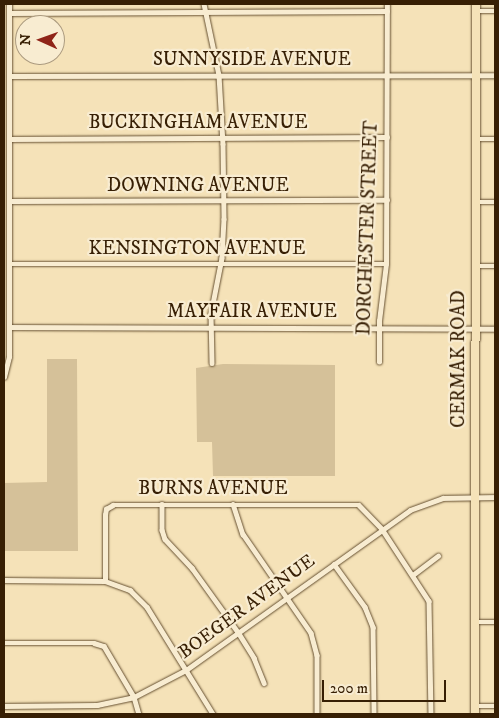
<!DOCTYPE html>
<style>
body{margin:0}
#map{position:relative;width:499px;height:718px;overflow:hidden;background:#f5e2b8;font-family:"IM FELL DW Pica",serif}
div>[style]{position:absolute}
.green>*{inset:0;background:#d5c199}
.roads{filter:drop-shadow(0 0 1px #665031) drop-shadow(0 0 1px #665031)}
.minor>*{height:4.5px;margin:-2.25px;padding:0 2.25px;transform-origin:2.25px;border-radius:2.25px;background:#f8ecd1}
.primary>*{height:8px;margin:-4px;padding:0 4px;transform-origin:4px;border-radius:4px;background:#f5e2b8}
span{translate:-50% -50%;white-space:nowrap;text-align:center;line-height:1.15;-webkit-text-stroke:4.5px #f8ecd1;paint-order:stroke}
.street-label{font-size:19px;color:#371f04}
.frame{position:absolute;inset:0;border:5px solid #371f04;pointer-events:none}
.north{position:absolute;left:15px;top:15px;width:50px;height:50px;box-sizing:border-box;background:#f8ecd1;border:1px solid #ab9a7f;border-radius:50%;rotate:272deg;font-size:14px;font-weight:700;line-height:20px;text-align:center;color:#371f04}
.north::after{content:'';display:block;margin:auto;width:18px;height:22px;background:#8f2418;clip-path:polygon(50% 0,100% 100%,50% 72%,0 100%)}
.scale{position:absolute;left:322px;top:680px;width:124px;height:22px;box-sizing:border-box;border:2px solid #371f04;border-top:0;padding-left:6px;font-size:15px;line-height:18px;white-space:nowrap;color:#371f04;-webkit-text-stroke:4px #f8ecd1;paint-order:stroke}
</style>
<div id="map">
<div class="green">
<div style="clip-path:polygon(47px 359px,77px 359px,78px 551px,4px 551px,4px 483px,47px 482px)"></div>
<div style="clip-path:polygon(223px 364px,335px 365px,335px 476px,213px 476px,212px 442px,197px 442px,196px 368px)"></div>
</div>
<div class="roads">
<div class="minor">
<div style="left:204px;top:4px;width:73px;rotate:78.1deg"></div>
<div style="left:219px;top:75px;width:69px;rotate:86.7deg"></div>
<div style="left:223px;top:144px;width:75px;rotate:89.2deg"></div>
<div style="left:224px;top:219px;width:39px;rotate:93deg"></div>
<div style="left:222px;top:258px;width:57px;rotate:101.1deg"></div>
<div style="left:211px;top:314px;width:49px;rotate:88.8deg"></div>
<div style="left:476px;top:11px;width:19px"></div>
<div style="left:9px;top:13px;width:378px;rotate:-0.3deg"></div>
<div style="left:9px;top:76px;width:486px;rotate:-0.1deg"></div>
<div style="left:9px;top:139px;width:378px;rotate:-0.3deg"></div>
<div style="left:476px;top:139px;width:19px"></div>
<div style="left:9px;top:201px;width:378px;rotate:-0.2deg"></div>
<div style="left:476px;top:202px;width:19px"></div>
<div style="left:9px;top:264px;width:377px"></div>
<div style="left:475px;top:266px;width:20px"></div>
<div style="left:9px;top:327px;width:486px;rotate:0.2deg"></div>
<div style="left:379px;top:362px;width:41px;rotate:-90deg"></div>
<div style="left:379px;top:321px;width:57px;rotate:-83deg"></div>
<div style="left:386px;top:264px;width:260px;rotate:-89.8deg"></div>
<div style="left:4px;top:377px;width:21px;rotate:-76deg"></div>
<div style="left:9px;top:357px;width:353px;rotate:-90deg"></div>
<div style="left:162px;top:504px;width:26px;rotate:90deg"></div>
<div style="left:162px;top:530px;width:9px;rotate:72deg"></div>
<div style="left:165px;top:539px;width:40px;rotate:47deg"></div>
<div style="left:192px;top:568px;width:79px;rotate:54.3deg"></div>
<div style="left:238px;top:632px;width:31px;rotate:58deg"></div>
<div style="left:254px;top:658px;width:27px;rotate:68deg"></div>
<div style="left:233px;top:504px;width:32px;rotate:72deg"></div>
<div style="left:243px;top:534px;width:120px;rotate:55.5deg"></div>
<div style="left:311px;top:633px;width:23px;rotate:75deg"></div>
<div style="left:317px;top:655px;width:59px;rotate:90deg"></div>
<div style="left:334px;top:564px;width:53px;rotate:54.2deg"></div>
<div style="left:365px;top:607px;width:22px;rotate:68deg"></div>
<div style="left:373px;top:627px;width:87px;rotate:89.3deg"></div>
<div style="left:414px;top:574px;width:30px;rotate:-37deg"></div>
<div style="left:4px;top:580px;width:101px;rotate:0.6deg"></div>
<div style="left:105px;top:581px;width:27px;rotate:20deg"></div>
<div style="left:130px;top:590px;width:24px;rotate:45deg"></div>
<div style="left:147px;top:607px;width:126px;rotate:58.3deg"></div>
<div style="left:105px;top:581px;width:66px;rotate:-90deg"></div>
<div style="left:105px;top:515px;width:6px;rotate:-81deg"></div>
<div style="left:106px;top:509px;width:8px;rotate:-30deg"></div>
<div style="left:113px;top:505px;width:246px"></div>
<div style="left:359px;top:505px;width:33px;rotate:46deg"></div>
<div style="left:382px;top:529px;width:86px;rotate:56.9deg"></div>
<div style="left:429px;top:601px;width:113px;rotate:89deg"></div>
<div style="left:475px;top:622px;width:20px"></div>
<div style="left:4px;top:643px;width:90px"></div>
<div style="left:94px;top:643px;width:10px;rotate:17deg"></div>
<div style="left:104px;top:646px;width:59px;rotate:59.5deg"></div>
<div style="left:134px;top:697px;width:18px;rotate:74deg"></div>
<div style="left:4px;top:706px;width:93px;rotate:-0.6deg"></div>
<div style="left:97px;top:705px;width:38px;rotate:-12deg"></div>
<div style="left:134px;top:697px;width:59px;rotate:-27.4deg"></div>
<div style="left:186px;top:670px;width:275px;rotate:-35.5deg"></div>
<div style="left:410px;top:510px;width:35px;rotate:-20deg"></div>
<div style="left:443px;top:498px;width:52px;rotate:-1.1deg"></div>
<div style="left:475px;top:706px;width:20px"></div>
</div>
<div class="primary">
<div style="left:475px;top:714px;width:710px;rotate:-89.92deg"></div>
</div>
</div>
<div class="street-label">
<span style="left:252px;top:60px">SUNNYSIDE AVENUE</span>
<span style="left:198px;top:123px">BUCKINGHAM AVENUE</span>
<span style="left:198px;top:186px">DOWNING AVENUE</span>
<span style="left:368px;top:228px;rotate:-88deg">DORCHESTER STREET</span>
<span style="left:197px;top:249px">KENSINGTON AVENUE</span>
<span style="left:252px;top:312px">MAYFAIR AVENUE</span>
<span style="left:459px;top:359px;rotate:-90deg">CERMAK ROAD</span>
<span style="left:213px;top:489px">BURNS AVENUE</span>
<span style="left:247px;top:607px;rotate:-36deg">BOEGER AVENUE</span>
</div>
<div class="frame"></div>
<div class="north">N</div>
<div class="scale">200 m</div>
</div>
